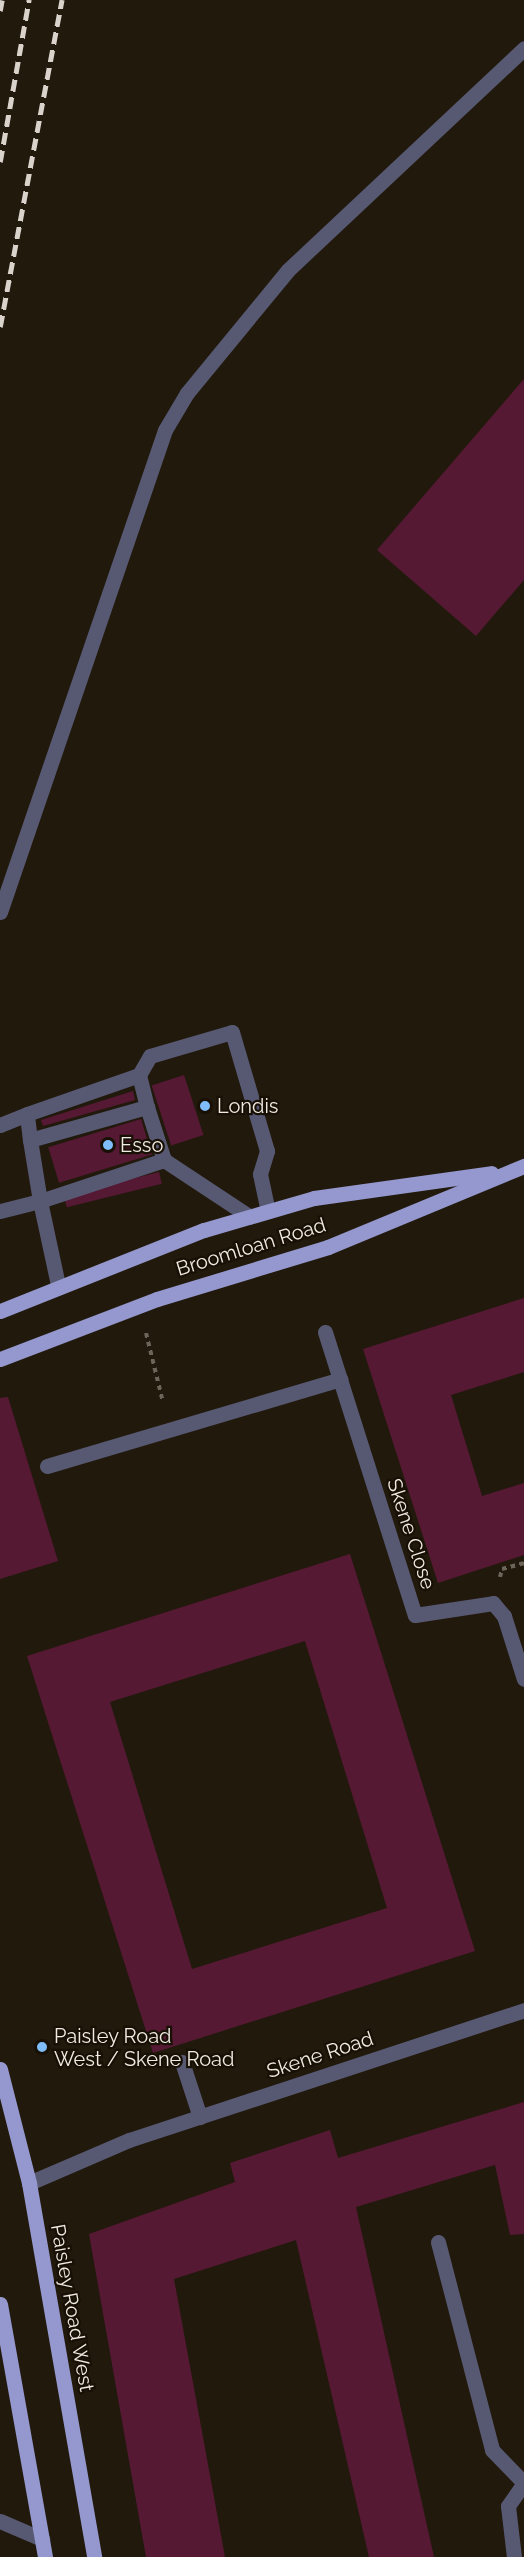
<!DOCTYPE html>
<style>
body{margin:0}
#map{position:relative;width:524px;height:2557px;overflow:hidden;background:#22190d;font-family:Raleway,sans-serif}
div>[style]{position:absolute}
.building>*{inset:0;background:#551933;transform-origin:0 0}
.path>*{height:4px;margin-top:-2px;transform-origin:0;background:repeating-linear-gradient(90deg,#6c655a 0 4.5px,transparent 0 9px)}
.minor>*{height:15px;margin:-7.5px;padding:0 7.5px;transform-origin:7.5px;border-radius:7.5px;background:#575973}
.major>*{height:15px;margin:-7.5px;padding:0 7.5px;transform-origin:7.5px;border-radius:7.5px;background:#9498ce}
.rail>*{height:4.5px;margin-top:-2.25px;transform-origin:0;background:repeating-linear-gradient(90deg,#d9d3cb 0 12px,transparent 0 18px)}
.dots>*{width:16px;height:16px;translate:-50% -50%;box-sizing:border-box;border:3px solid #181005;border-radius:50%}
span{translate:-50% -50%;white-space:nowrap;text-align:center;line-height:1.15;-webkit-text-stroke:4.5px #181005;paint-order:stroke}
.poi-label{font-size:20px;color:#f1ebe3}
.left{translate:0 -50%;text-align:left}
.street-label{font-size:20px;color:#f1ebe3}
</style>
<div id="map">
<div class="building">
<div style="clip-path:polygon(524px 379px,524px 580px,476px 636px,377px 550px)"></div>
<div style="left:184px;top:1075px;width:63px;height:34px;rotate:72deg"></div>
<div style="clip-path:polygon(133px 1091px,135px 1100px,43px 1126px,41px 1120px)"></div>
<div style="left:141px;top:1119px;width:37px;height:97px;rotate:73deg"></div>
<div style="left:159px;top:1172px;width:12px;height:98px;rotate:76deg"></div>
<div style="clip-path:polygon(524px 1298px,524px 1372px,451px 1395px,482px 1496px,524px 1483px,524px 1555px,438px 1583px,363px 1349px)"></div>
<div style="clip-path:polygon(8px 1397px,58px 1561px,0 1579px,0 1398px)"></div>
<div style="clip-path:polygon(evenodd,350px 1554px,475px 1951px,153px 2053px,27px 1656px,350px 1554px,305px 1641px,387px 1908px,192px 1969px,110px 1702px,305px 1641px)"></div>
<div style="clip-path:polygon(524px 2102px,524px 2234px,510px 2235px,495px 2165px,356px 2207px,434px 2557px,369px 2557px,296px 2240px,174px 2279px,225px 2557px,146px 2557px,89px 2234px,235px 2182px,230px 2163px,330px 2130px,338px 2158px)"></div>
</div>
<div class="path">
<div style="left:146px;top:1333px;width:71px;rotate:76.2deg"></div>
<div style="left:500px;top:1577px;width:8px;rotate:-76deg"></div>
<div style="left:502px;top:1569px;width:23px;rotate:-15deg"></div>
</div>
<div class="minor">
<div style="left:0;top:912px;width:509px;rotate:-71.1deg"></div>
<div style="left:165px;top:430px;width:43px;rotate:-59.3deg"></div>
<div style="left:187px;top:393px;width:159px;rotate:-50.6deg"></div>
<div style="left:288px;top:270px;width:324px;rotate:-43.2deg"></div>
<div style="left:139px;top:1075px;width:22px;rotate:-60deg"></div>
<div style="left:150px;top:1056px;width:85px;rotate:-16.3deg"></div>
<div style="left:232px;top:1032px;width:124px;rotate:73.6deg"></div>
<div style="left:267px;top:1151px;width:24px;rotate:107deg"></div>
<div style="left:260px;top:1174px;width:38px;rotate:78deg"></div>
<div style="left:0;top:1125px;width:29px;rotate:-22deg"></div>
<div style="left:30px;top:1140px;width:26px;rotate:-97deg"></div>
<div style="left:27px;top:1114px;width:119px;rotate:-19.2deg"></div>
<div style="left:139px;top:1075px;width:33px;rotate:76deg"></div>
<div style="left:0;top:1211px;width:41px;rotate:-14deg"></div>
<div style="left:40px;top:1201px;width:62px;rotate:-99.3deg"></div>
<div style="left:30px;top:1140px;width:122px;rotate:-15.8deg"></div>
<div style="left:147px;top:1107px;width:56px;rotate:72.2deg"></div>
<div style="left:58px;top:1285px;width:86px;rotate:-102.1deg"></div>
<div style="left:40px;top:1201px;width:131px;rotate:-18.3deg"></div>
<div style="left:164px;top:1160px;width:103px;rotate:33.5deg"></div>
<div style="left:325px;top:1332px;width:297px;rotate:72.4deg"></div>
<div style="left:415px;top:1615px;width:79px;rotate:-8.7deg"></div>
<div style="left:493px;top:1603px;width:17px;rotate:50deg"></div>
<div style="left:504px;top:1616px;width:66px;rotate:72.4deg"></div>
<div style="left:47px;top:1466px;width:306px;rotate:-16.5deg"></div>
<div style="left:182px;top:2062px;width:58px;rotate:71.9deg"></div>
<div style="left:29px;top:2183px;width:109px;rotate:-23.3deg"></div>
<div style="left:129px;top:2140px;width:416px;rotate:-18.2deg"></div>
<div style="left:438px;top:2242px;width:215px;rotate:75.4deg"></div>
<div style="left:492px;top:2450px;width:46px;rotate:45.9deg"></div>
<div style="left:524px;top:2483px;width:28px;rotate:125deg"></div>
<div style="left:508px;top:2506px;width:51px;rotate:83.3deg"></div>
<div style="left:0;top:2521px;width:46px;rotate:23.2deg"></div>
</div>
<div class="major">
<div style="left:0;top:1311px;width:219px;rotate:-21.7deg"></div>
<div style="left:204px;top:1230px;width:115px;rotate:-16.2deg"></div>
<div style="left:314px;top:1198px;width:179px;rotate:-8deg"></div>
<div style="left:0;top:1359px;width:168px;rotate:-20.9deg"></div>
<div style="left:157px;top:1299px;width:179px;rotate:-16.9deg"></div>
<div style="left:328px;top:1247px;width:212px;rotate:-22.5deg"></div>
<div style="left:0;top:2069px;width:118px;rotate:75.7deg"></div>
<div style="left:29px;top:2183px;width:380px;rotate:80.1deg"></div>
<div style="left:0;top:2304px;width:257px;rotate:79.9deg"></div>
</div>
<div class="rail">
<div style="left:0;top:11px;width:11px;rotate:-80deg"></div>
<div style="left:0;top:162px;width:165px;rotate:-79.9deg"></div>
<div style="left:0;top:327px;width:333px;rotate:-79.3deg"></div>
</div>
<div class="dots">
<div style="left:205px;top:1106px;background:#7fbdfa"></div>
<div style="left:108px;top:1145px;background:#7fbdfa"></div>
<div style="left:42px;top:2047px;background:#7fbdfa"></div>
</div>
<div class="poi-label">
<span class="left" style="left:217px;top:1106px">Londis</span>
<span class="left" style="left:120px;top:1145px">Esso</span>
<span class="left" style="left:54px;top:2048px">Paisley Road<br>West / Skene Road</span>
</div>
<div class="street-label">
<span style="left:251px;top:1247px;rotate:-17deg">Broomloan Road</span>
<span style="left:411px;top:1534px;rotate:72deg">Skene Close</span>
<span style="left:320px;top:2055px;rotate:-18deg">Skene Road</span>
<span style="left:72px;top:2308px;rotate:80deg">Paisley Road West</span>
</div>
</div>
